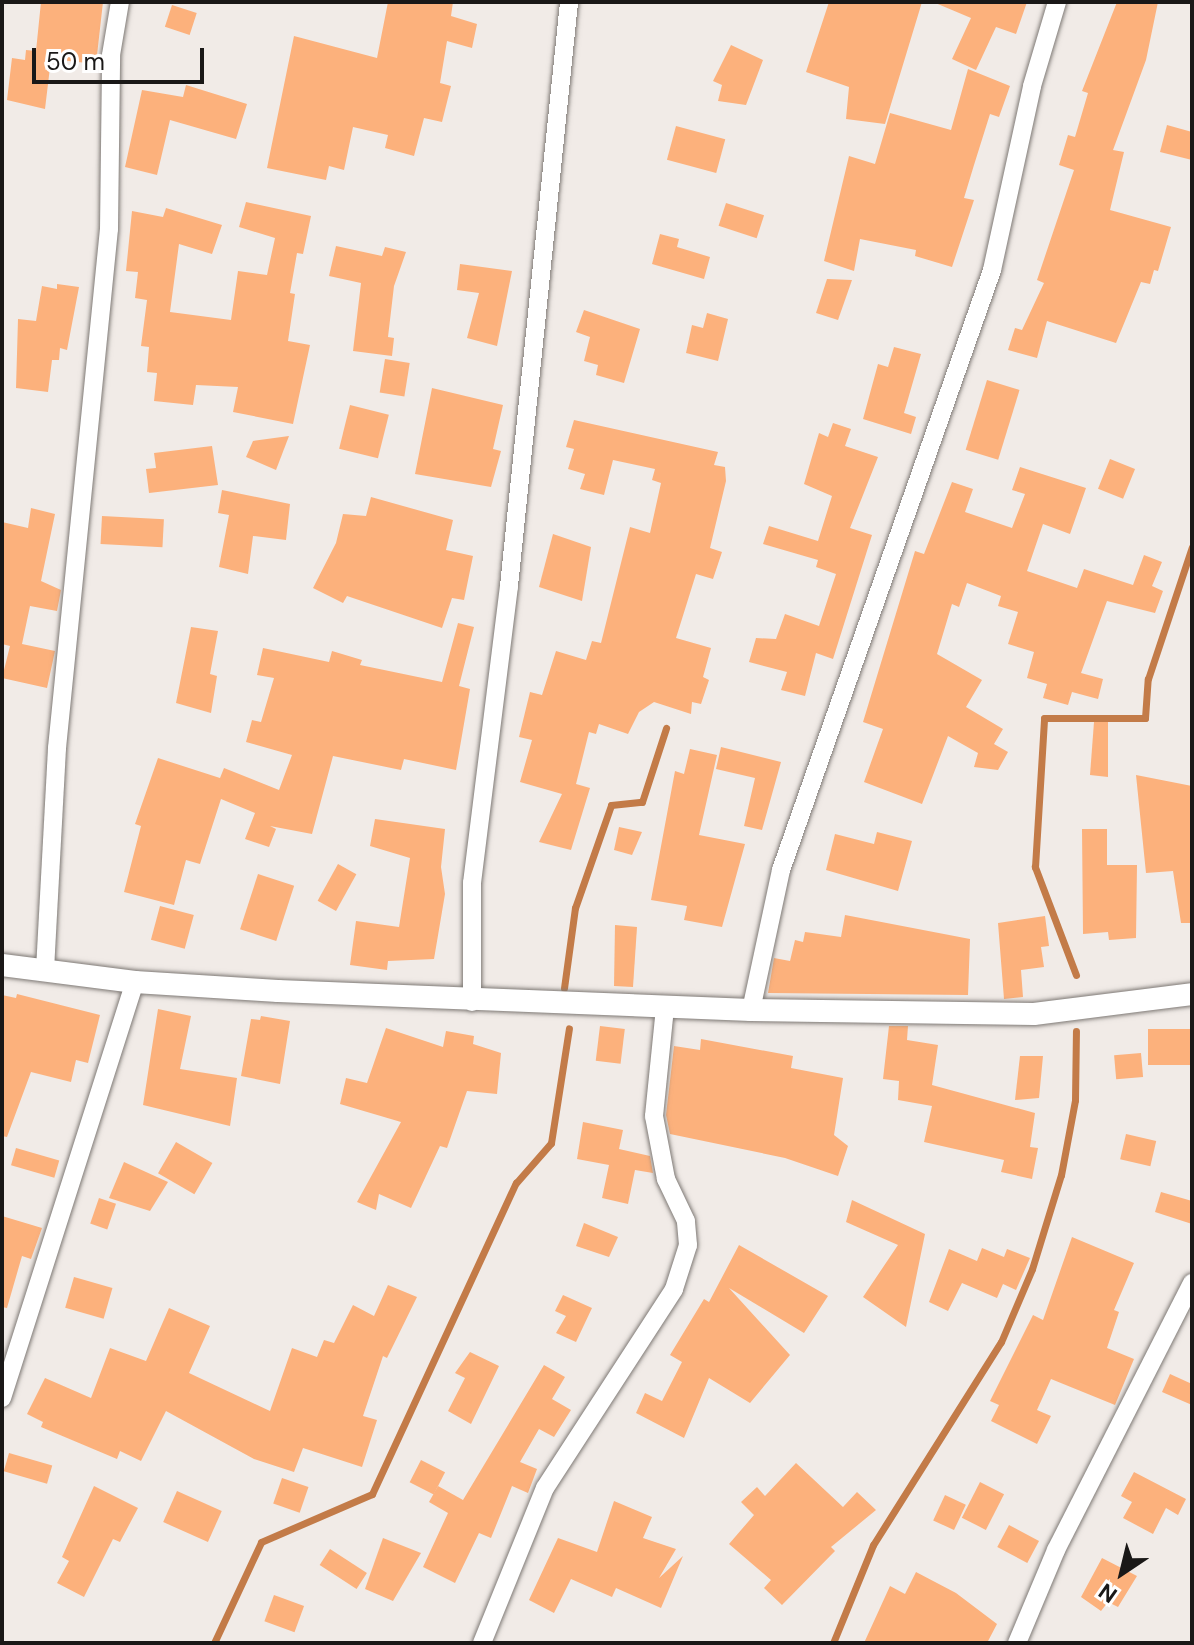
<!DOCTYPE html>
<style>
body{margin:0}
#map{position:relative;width:1194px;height:1645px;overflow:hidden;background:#f1ebe7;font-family:"DM Sans",sans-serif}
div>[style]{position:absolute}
.stream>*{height:7px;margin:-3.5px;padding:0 3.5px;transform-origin:3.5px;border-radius:3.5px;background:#c37b48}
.building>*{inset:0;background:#fcb17c;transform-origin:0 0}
.roads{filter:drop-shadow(0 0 2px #7e7975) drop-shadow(0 0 2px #7e7975)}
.minor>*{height:18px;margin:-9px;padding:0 9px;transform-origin:9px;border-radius:9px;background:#fff}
.tertiary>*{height:22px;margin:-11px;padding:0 11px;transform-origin:11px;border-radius:11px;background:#fff}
span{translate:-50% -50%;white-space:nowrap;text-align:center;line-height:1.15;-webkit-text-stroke:6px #fff;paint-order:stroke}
.frame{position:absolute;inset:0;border:4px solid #1a1817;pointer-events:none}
.north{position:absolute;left:1082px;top:1533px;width:80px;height:80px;-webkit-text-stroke:6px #fff;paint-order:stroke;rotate:215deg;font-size:22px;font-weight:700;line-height:32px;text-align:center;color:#1a1817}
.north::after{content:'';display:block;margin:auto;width:28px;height:36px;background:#1a1817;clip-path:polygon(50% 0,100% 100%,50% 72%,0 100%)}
.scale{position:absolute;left:32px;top:48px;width:172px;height:36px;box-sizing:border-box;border:4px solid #1a1817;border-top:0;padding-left:10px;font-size:24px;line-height:28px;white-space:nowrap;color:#1a1817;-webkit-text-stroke:6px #fff;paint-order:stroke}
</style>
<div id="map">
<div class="stream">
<div style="left:1076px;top:975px;width:116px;rotate:-110.8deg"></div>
<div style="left:1035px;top:867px;width:149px;rotate:-86.5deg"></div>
<div style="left:1044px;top:718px;width:101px"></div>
<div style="left:1145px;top:718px;width:39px;rotate:-86deg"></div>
<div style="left:1148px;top:679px;width:139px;rotate:-71.6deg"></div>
<div style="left:564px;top:988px;width:81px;rotate:-82.2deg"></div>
<div style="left:575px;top:908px;width:109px;rotate:-70.7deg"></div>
<div style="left:611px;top:805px;width:31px;rotate:-6deg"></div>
<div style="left:642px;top:802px;width:78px;rotate:-72deg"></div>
<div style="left:214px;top:1643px;width:111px;rotate:-65deg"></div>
<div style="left:261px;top:1542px;width:121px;rotate:-23.4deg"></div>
<div style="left:372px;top:1494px;width:343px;rotate:-65.2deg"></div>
<div style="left:516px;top:1183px;width:53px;rotate:-48.8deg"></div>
<div style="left:551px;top:1143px;width:116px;rotate:-81.1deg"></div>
<div style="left:833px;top:1643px;width:106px;rotate:-67.8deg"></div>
<div style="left:873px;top:1545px;width:240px;rotate:-57.8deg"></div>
<div style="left:1001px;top:1342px;width:79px;rotate:-67deg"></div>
<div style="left:1032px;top:1269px;width:98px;rotate:-72.9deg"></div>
<div style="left:1061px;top:1175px;width:76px;rotate:-79.4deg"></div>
<div style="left:1075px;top:1100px;width:69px;rotate:-89.2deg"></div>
</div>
<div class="building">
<div style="clip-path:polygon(41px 2px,103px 2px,96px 64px,51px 59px,45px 109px,7px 100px,12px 58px,25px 60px,26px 50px,36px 51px)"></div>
<div style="clip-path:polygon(388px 2px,453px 2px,451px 16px,477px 24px,472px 48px,447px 41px,440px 83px,451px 86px,442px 122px,424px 118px,414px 156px,385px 148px,388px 135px,353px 127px,344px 170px,329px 166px,326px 180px,267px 168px,294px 36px,377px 58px)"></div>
<div style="clip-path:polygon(829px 2px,922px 2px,885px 124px,846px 119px,849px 87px,806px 72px)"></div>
<div style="clip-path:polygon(933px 2px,1027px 2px,1016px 34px,996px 27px,976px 70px,952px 59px,971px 18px)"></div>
<div style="clip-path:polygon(1117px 2px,1158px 2px,1146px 60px,1113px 150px,1124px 152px,1110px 210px,1171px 227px,1158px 271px,1154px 270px,1150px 284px,1141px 282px,1116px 343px,1047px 321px,1037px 358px,1008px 350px,1015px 328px,1022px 330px,1044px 283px,1037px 280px,1074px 170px,1059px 165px,1068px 135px,1075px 137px,1088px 93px,1082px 91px)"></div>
<div style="left:172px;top:5px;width:26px;height:23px;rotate:18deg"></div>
<div style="clip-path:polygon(731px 45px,763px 60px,746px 105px,718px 101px,722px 85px,713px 81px)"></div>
<div style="clip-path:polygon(968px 69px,1010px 86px,999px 117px,990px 114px,974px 165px,964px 198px,974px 200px,952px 267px,915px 256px,916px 250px,860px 239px,854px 271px,824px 261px,849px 156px,875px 164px,890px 113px,951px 130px)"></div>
<div style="clip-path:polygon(186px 85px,247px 104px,236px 139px,170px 120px,157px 175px,125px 167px,142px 90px,183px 97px)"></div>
<div style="clip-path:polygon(1167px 125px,1192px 132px,1192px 160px,1160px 152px)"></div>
<div style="left:676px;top:126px;width:51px;height:35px;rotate:15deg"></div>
<div style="clip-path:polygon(246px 202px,311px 216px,303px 254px,297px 253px,290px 293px,295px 294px,288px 341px,310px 345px,293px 424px,233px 412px,238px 387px,196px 385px,193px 405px,154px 401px,157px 373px,147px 372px,149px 347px,141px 346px,147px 300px,135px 298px,138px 272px,126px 271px,132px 211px,163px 217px,166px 208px,222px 225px,212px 254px,179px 244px,170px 312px,231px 320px,238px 271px,267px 275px,275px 238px,239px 227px)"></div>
<div style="left:726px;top:203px;width:40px;height:24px;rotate:18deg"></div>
<div style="clip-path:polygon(660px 234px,679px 239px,677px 247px,710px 257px,704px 279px,652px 264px)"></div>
<div style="clip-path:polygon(336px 246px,382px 256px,385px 247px,406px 252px,394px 286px,388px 337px,394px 338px,392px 356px,353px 351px,361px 283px,329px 276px)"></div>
<div style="clip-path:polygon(460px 264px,512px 271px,497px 346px,467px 338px,479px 293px,457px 290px)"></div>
<div style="clip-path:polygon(827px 279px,852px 280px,838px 320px,816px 313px)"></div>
<div style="clip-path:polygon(57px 284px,79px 287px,67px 350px,60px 348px,59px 360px,52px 360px,48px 392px,16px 388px,18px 319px,36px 321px,42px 286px,57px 289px)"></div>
<div style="clip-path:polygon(584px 310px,640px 329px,624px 383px,596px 375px,598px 365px,584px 361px,590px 337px,576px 332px)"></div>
<div style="clip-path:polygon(707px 313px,728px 319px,718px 361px,686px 353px,692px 325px,703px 328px)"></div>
<div style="clip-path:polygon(894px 347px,921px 354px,904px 413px,916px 417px,911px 434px,863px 419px,878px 364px,888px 367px)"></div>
<div style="left:385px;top:359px;width:25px;height:34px;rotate:9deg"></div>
<div style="left:987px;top:380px;width:34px;height:73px;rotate:17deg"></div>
<div style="clip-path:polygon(432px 388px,503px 405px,493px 449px,501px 451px,491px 487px,415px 474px)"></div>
<div style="left:350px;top:405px;width:40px;height:45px;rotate:14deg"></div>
<div style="clip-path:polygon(574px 420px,718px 452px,714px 465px,725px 467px,726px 481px,710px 548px,722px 552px,713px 579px,696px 574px,676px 638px,711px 648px,703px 677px,709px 680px,701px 704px,692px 702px,691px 714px,654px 702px,639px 712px,628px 734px,599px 724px,596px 734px,589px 732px,576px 784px,590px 788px,571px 850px,539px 842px,562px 794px,520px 782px,532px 740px,519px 737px,530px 692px,542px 695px,556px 651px,586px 660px,592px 641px,601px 643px,630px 527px,650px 533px,661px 483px,652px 480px,655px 469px,613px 460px,604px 495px,580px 489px,585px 474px,568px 469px,574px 449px,566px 447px)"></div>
<div style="clip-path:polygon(833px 423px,851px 429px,845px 446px,878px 457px,850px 528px,872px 535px,833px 659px,816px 653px,805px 696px,781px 690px,787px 672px,749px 662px,756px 638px,776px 639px,785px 614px,819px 626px,836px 574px,816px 567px,818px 560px,763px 544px,769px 526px,818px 541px,832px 496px,804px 484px,819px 433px,828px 437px)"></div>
<div style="clip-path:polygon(289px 436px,276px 470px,246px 457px,253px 441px)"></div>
<div style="clip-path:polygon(212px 446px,218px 485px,149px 493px,146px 469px,156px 468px,154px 453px)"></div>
<div style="left:1110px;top:459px;width:27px;height:32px;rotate:22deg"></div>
<div style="clip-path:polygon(1020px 467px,1086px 488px,1070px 534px,1043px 524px,1027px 571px,1077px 588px,1084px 569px,1133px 585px,1144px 555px,1162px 562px,1152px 586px,1163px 591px,1155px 613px,1107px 601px,1081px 673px,1103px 679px,1098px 699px,1072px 692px,1068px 705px,1043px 698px,1047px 684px,1027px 678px,1034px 652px,1008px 644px,1018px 612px,998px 606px,1001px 596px,967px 583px,959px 607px,952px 604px,937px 654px,982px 680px,966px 707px,1003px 729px,994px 744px,1008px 752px,998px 770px,974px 767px,978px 753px,948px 736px,922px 804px,864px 782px,883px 729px,863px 722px,915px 551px,924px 554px,952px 482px,973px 489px,965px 512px,1012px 528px,1025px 494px,1012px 490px)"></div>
<div style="clip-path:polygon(222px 490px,290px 504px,286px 540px,253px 536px,248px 574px,219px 567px,229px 515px,218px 513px)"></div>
<div style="clip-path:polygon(371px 497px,453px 520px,446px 550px,473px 556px,464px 600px,452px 598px,442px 628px,347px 596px,343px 603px,313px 588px,336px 543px,343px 514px,366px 516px)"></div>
<div style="clip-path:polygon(31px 508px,55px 514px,41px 581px,61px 590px,57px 611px,30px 606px,22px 644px,55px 651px,47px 688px,2px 678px,10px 646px,2px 644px,2px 522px,28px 528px)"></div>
<div style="left:102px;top:516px;width:62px;height:28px;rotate:3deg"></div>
<div style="clip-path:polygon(553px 534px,591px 547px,582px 601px,539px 587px)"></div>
<div style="clip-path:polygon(458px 623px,474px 627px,459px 686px,470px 689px,456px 770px,404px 759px,401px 770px,333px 756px,312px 834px,270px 826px,276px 829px,269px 847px,245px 839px,255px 813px,221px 799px,200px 864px,186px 860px,174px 905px,124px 892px,141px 826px,135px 824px,158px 758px,220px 778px,224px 768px,279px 790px,292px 755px,246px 742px,252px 720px,261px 722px,274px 678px,257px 675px,263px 648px,329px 662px,332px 651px,362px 660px,360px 665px,442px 682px)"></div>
<div style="clip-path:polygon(191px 627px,218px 631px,210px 674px,217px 676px,211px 713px,176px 703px)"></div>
<div style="clip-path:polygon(1094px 722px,1108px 722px,1108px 777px,1090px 775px)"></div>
<div style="clip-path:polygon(721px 747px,781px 762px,762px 830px,744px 826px,755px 778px,716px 769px)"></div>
<div style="clip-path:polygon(690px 749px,717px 755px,699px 835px,745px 844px,722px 927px,684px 920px,687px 906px,651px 900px,675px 771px,684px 774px)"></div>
<div style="clip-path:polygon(1136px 775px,1192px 786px,1192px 923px,1181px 923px,1173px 871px,1146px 873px)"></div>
<div style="clip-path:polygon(375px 819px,445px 829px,441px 867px,445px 894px,434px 959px,388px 961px,387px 970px,350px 965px,356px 921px,399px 927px,410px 858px,370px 846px)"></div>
<div style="clip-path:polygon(619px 827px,642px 832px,632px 855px,614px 850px)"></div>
<div style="clip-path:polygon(1082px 829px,1107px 829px,1107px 865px,1137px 865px,1136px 938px,1109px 940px,1108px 932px,1083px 934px)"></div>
<div style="clip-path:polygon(877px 832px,912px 841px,898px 891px,826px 870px,835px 834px,874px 844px)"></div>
<div style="left:338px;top:864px;width:21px;height:42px;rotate:29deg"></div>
<div style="left:258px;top:874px;width:38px;height:58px;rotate:18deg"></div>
<div style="left:160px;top:906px;width:35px;height:35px;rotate:15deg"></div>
<div style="clip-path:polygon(845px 915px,970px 939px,968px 995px,768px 993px,774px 958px,790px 961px,795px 940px,803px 942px,805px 932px,841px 937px)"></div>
<div style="clip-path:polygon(1045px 916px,1049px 946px,1041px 947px,1044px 967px,1021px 970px,1023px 997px,1004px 999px,998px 923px)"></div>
<div style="clip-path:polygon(615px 925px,637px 927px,633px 987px,614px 986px)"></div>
<div style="clip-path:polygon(17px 994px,100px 1015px,88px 1063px,76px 1060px,71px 1082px,31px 1072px,7px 1137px,2px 1136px,2px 995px,16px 998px)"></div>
<div style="clip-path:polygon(158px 1009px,191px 1016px,180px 1069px,237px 1078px,230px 1126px,143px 1105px)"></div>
<div style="clip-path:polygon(261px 1016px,290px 1021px,280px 1084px,241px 1076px,251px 1019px,260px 1020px)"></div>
<div style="left:600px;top:1026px;width:25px;height:35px;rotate:7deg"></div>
<div style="clip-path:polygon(889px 1026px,908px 1026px,907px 1040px,938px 1045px,932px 1085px,1035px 1113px,1030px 1147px,1038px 1148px,1032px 1179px,1001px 1172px,1004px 1160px,924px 1142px,932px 1106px,898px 1100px,899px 1081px,883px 1079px)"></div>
<div style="clip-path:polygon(386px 1028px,443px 1047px,446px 1031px,474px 1036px,473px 1044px,501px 1053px,497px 1094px,467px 1091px,447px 1148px,440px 1146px,411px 1208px,379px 1194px,376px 1210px,357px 1202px,401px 1122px,340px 1104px,346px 1078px,367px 1083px)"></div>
<div style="left:1192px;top:1029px;width:36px;height:44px;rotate:90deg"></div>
<div style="clip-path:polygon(701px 1039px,793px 1056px,791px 1068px,843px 1078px,834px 1135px,848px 1146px,838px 1176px,785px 1158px,670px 1134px,666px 1115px,674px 1046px,700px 1050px)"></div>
<div style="left:1141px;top:1053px;width:24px;height:27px;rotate:85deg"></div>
<div style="clip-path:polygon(1020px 1056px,1043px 1056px,1039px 1098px,1015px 1100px)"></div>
<div style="clip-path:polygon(583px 1122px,623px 1130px,619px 1149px,650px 1156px,653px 1173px,635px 1170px,628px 1204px,602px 1198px,609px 1165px,577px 1159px)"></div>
<div style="left:1126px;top:1134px;width:31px;height:26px;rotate:13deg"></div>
<div style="left:176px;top:1142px;width:42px;height:36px;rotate:30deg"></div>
<div style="left:16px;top:1148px;width:45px;height:18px;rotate:16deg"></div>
<div style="clip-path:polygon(124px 1162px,168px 1182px,150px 1211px,109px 1198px)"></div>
<div style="clip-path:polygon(1161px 1192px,1192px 1201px,1192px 1224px,1155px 1212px)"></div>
<div style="left:99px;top:1198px;width:18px;height:27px;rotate:19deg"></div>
<div style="clip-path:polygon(852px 1200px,925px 1234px,906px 1327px,863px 1297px,898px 1245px,846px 1222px)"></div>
<div style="clip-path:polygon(2px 1216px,42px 1228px,31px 1259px,22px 1256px,7px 1308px,2px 1307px)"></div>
<div style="clip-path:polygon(584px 1223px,618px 1237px,609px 1257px,576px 1246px)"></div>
<div style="clip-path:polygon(1072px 1237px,1134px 1263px,1114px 1310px,1119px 1312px,1107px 1348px,1134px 1359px,1115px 1405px,1051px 1379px,1037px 1410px,1051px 1416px,1037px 1444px,991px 1421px,999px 1405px,990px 1401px,1033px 1315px,1043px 1320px)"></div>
<div style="clip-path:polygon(739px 1245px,828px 1296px,804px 1333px,729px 1288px,790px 1355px,750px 1403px,709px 1378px,684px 1438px,636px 1413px,645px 1393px,662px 1401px,682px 1362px,670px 1355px,704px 1299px,709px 1302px)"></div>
<div style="clip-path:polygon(982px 1248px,1004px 1257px,1007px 1249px,1030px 1258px,1016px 1290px,1003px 1284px,997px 1298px,962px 1283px,948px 1311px,929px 1302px,949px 1249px,977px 1261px)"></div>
<div style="left:74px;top:1277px;width:40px;height:32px;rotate:16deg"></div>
<div style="clip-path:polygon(388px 1285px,417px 1297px,387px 1358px,383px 1356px,363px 1416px,377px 1420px,362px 1467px,303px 1448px,294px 1472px,254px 1459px,166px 1411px,141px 1461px,120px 1451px,117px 1459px,41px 1427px,43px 1422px,27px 1414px,45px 1378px,91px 1398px,110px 1348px,146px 1361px,169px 1308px,210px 1326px,189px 1373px,270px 1411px,292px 1348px,317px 1357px,324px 1340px,334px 1343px,353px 1305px,374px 1316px)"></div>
<div style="clip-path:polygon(563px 1295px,592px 1308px,576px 1342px,556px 1333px,566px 1316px,555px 1311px)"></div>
<div style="clip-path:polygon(470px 1352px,499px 1366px,471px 1424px,448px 1411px,465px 1378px,455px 1373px)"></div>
<div style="clip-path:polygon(544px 1365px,565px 1377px,552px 1399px,571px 1410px,554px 1437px,539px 1429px,520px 1462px,537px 1469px,528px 1493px,512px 1486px,491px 1538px,479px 1533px,455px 1583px,423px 1567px,448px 1513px,429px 1502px,438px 1486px,463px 1500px)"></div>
<div style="clip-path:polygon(1170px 1374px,1192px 1384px,1192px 1405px,1162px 1392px)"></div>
<div style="left:9px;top:1453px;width:45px;height:19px;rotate:16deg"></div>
<div style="left:421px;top:1460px;width:27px;height:25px;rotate:27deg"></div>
<div style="clip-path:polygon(796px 1463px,843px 1507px,857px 1492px,876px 1510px,831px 1547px,835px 1551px,782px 1605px,764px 1588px,771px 1580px,729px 1544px,754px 1515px,741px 1502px,757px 1487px,765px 1496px)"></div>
<div style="clip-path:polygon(1134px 1472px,1186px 1499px,1178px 1515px,1166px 1508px,1153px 1534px,1123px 1518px,1132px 1502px,1121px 1496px)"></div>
<div style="left:282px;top:1478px;width:28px;height:27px;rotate:19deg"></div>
<div style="left:980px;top:1482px;width:27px;height:40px;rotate:27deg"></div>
<div style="clip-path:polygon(94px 1486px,138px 1508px,120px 1542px,113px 1539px,84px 1597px,57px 1583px,69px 1561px,62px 1557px)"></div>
<div style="left:177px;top:1491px;width:49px;height:34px;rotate:24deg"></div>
<div style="left:945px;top:1495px;width:23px;height:28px;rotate:25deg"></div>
<div style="clip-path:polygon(614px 1501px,652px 1517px,643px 1538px,676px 1549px,659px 1578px,683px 1556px,661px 1608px,616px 1588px,612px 1597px,571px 1579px,554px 1613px,529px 1600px,558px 1538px,597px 1552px)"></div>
<div style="left:1009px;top:1525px;width:34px;height:25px;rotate:28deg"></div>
<div style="clip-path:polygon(383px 1538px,421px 1553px,393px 1601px,365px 1589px)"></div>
<div style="left:330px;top:1549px;width:44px;height:19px;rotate:33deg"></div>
<div style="clip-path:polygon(1102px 1558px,1137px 1576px,1118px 1607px,1108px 1602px,1101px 1611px,1081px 1597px)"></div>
<div style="clip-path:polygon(916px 1572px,956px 1593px,997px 1624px,987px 1643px,864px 1643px,890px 1586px,905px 1594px)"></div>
<div style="left:274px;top:1595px;width:32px;height:28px;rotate:20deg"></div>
</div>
<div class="roads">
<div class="minor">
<div style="left:45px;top:970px;width:222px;rotate:-86.9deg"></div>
<div style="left:57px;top:748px;width:522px;rotate:-84.28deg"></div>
<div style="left:109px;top:229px;width:174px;rotate:-89.3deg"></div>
<div style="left:111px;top:55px;width:54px;rotate:-80.4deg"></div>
<div style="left:472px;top:1002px;width:119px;rotate:-90deg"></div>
<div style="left:472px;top:883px;width:299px;rotate:-82.9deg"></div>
<div style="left:509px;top:586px;width:587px;rotate:-84.13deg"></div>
<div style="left:751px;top:1010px;width:143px;rotate:-77.9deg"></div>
<div style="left:781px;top:870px;width:636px;rotate:-70.62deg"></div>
<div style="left:992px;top:270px;width:188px;rotate:-77.7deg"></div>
<div style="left:1032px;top:86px;width:88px;rotate:-73.4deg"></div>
<div style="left:2px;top:1398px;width:437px;rotate:-72.3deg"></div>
<div style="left:482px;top:1643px;width:167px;rotate:-67.9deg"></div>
<div style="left:545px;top:1488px;width:237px;rotate:-57deg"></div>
<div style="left:674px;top:1289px;width:46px;rotate:-72.3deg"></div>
<div style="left:688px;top:1245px;width:24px;rotate:-95deg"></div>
<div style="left:686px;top:1221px;width:47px;rotate:-115.5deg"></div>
<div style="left:666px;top:1179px;width:64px;rotate:-100.8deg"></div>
<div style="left:654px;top:1116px;width:109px;rotate:-84.2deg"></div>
<div style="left:1017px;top:1643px;width:101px;rotate:-67.2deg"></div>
<div style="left:1056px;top:1550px;width:300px;rotate:-63deg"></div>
</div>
<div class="tertiary">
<div style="left:2px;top:965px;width:134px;rotate:7.3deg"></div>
<div style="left:135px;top:982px;width:143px;rotate:3.6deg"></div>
<div style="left:278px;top:991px;width:473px;rotate:2.3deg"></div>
<div style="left:751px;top:1010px;width:283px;rotate:0.8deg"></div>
<div style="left:1034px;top:1014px;width:159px;rotate:-7.2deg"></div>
</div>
</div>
<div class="frame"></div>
<div class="north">N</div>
<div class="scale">50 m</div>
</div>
